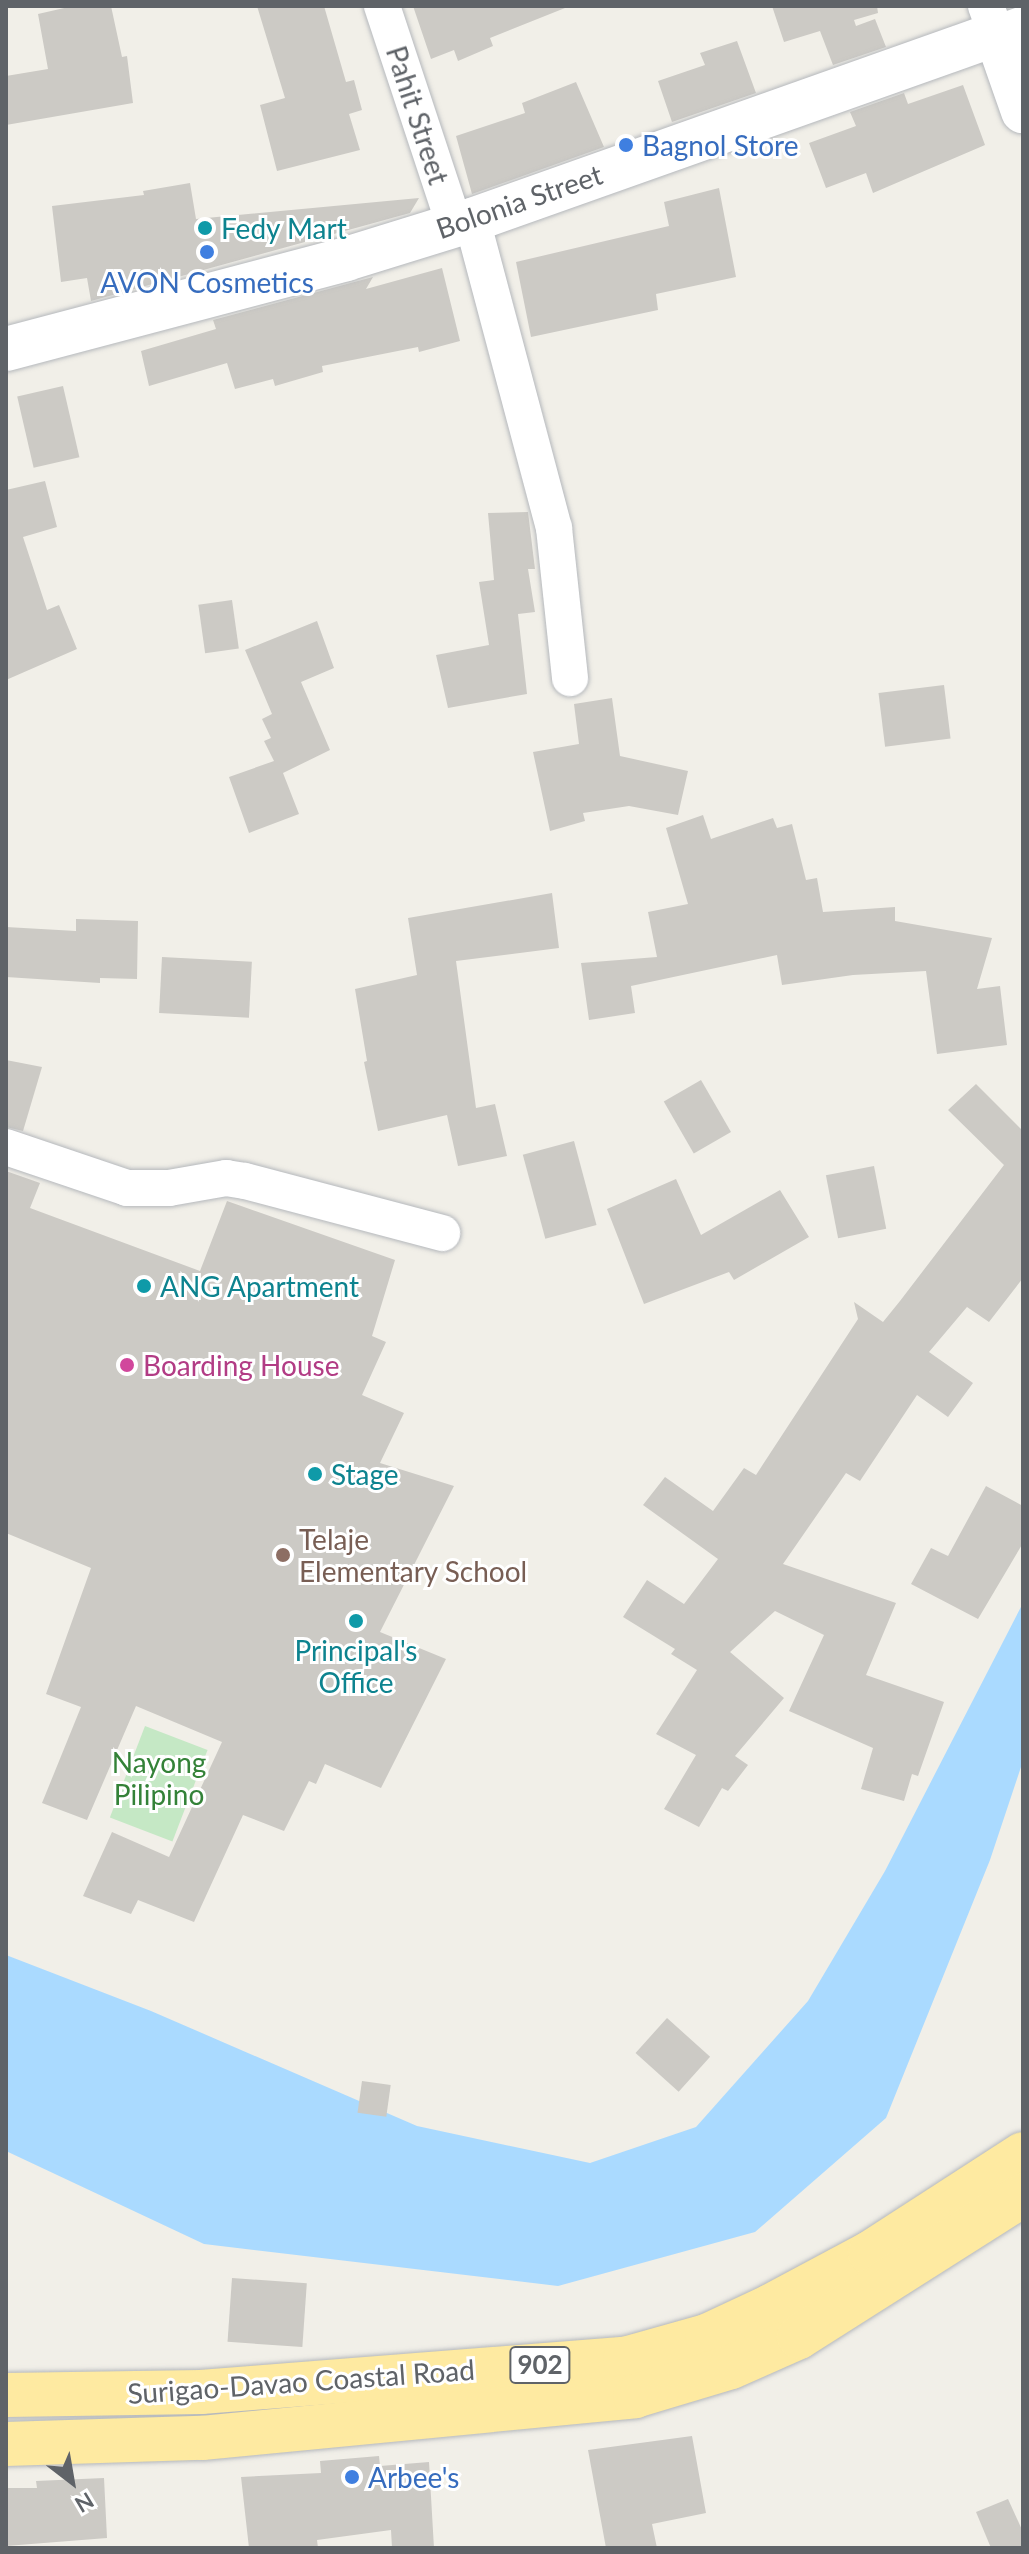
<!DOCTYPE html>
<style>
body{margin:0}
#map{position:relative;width:1029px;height:2554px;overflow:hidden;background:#f1efe8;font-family:Lato,sans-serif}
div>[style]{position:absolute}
.green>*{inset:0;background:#c5e8c5;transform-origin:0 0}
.water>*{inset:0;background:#aadaff}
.building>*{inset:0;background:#cccac5;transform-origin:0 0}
.roads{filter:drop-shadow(0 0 2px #b5b8bc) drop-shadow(0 0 2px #b5b8bc)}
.minor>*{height:36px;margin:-18px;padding:0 18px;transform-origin:18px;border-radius:18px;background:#fff}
.secondary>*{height:44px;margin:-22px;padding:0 22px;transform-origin:22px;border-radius:22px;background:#fff}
.trunk>*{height:44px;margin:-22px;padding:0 22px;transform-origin:22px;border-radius:22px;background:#feeaa1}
.dots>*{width:22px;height:22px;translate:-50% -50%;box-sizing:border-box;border:4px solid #fff;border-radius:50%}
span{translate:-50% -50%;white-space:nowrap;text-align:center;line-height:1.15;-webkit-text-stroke:6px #fff;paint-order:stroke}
.shield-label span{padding:2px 6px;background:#fff;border:2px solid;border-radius:6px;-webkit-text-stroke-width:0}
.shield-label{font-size:26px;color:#5f6368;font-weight:700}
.street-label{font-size:28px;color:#5f6368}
.shop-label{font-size:28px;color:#366cbe}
.left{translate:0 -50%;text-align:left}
.culture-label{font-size:28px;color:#0d838f}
.hotel-label{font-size:28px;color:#b23c85}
.education-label{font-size:28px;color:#785e54}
.park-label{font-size:28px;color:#348238}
.frame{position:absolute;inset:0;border:8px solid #5f6368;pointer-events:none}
.north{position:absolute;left:32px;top:2442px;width:80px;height:80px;-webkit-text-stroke:6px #fff;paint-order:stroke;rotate:149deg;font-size:22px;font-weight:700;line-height:32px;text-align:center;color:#5f6368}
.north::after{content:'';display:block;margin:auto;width:28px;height:36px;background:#5f6368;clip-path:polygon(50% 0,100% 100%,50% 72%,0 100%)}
</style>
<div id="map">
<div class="green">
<div style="left:145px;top:1726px;width:67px;height:98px;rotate:21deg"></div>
</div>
<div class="water">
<div style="clip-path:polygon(1023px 1603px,1023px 1761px,990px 1860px,886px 2118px,755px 2232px,558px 2286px,204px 2244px,6px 2151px,6px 1955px,151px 2011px,417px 2126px,590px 2163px,696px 2127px,808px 2001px,885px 1871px)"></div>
</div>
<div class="building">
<div style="clip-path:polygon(73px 6px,111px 6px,122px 57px,127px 56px,133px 103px,6px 125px,6px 76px,48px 69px,38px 14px)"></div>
<div style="clip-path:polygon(257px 6px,324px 6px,346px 82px,354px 80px,362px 110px,349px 114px,360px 150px,277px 171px,260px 105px,285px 98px)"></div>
<div style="clip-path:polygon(413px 6px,565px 6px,565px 8px,490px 38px,493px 46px,458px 61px,454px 50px,431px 59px)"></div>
<div style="clip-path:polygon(772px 6px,877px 6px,878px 13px,854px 20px,856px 26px,875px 19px,886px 47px,833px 65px,820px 31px,784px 42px)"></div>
<div style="clip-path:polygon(737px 41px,756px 93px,672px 122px,658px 81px,705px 65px,700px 53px)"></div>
<div style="clip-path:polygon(576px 82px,604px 147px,472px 194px,456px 136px,525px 113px,522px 103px)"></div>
<div style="clip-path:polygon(963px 85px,985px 145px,873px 193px,866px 173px,826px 188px,809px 143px,856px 126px,850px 112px,904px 93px,908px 104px)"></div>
<div style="clip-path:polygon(190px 183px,196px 219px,419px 198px,410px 213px,91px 301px,87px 278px,61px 282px,52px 206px,144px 195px,143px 191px)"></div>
<div style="clip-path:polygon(719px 188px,736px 277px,656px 294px,658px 310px,531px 337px,516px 262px,669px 226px,664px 202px)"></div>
<div style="clip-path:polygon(442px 268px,460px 341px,419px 352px,418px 347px,322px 366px,323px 372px,275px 386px,273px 379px,235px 389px,227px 363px,149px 386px,141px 351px,216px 329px,213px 320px,373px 277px,366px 289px)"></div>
<div style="left:63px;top:386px;width:73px;height:47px;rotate:77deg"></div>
<div style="clip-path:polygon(45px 481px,57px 527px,23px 537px,47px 610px,59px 605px,77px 649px,6px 680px,6px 490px)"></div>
<div style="clip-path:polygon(528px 512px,535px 569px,528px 569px,535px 612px,518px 614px,527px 694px,448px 708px,436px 655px,489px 645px,479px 582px,494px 580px,488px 513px)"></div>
<div style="left:232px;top:600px;width:49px;height:34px;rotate:82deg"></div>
<div style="clip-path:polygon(317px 621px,334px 668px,301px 682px,330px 750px,283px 773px,299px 814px,249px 833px,229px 777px,274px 761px,264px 741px,271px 738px,262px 719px,272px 714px,245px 650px)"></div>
<div style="left:944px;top:685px;width:54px;height:66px;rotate:83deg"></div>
<div style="clip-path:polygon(612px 698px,620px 756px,688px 771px,678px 815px,629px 806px,583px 813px,585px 821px,550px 831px,533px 752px,579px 744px,574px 704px)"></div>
<div style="clip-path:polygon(703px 815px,711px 839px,773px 818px,777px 828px,792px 824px,806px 880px,817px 878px,823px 912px,895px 907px,895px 921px,992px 938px,977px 989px,1000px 986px,1007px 1045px,937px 1054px,926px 971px,853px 975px,782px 985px,777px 955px,631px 986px,635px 1013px,589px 1020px,581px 963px,657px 957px,648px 912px,688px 904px,666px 828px)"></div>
<div style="clip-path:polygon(552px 893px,559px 948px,456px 961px,476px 1108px,495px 1104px,507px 1156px,458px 1166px,447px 1115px,378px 1131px,364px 1062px,367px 1061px,355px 989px,417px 975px,408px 918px)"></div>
<div style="clip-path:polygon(76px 919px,138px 921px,137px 979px,100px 978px,100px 983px,6px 977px,6px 927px,76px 931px)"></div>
<div style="left:162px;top:957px;width:90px;height:56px;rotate:3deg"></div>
<div style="clip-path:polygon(6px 1060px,42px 1067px,23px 1131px,6px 1127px)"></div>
<div style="left:701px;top:1080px;width:60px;height:43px;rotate:60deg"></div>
<div style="clip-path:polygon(976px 1084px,1023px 1131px,1023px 1278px,989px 1322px,967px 1307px,929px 1352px,973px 1383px,948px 1417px,917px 1395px,860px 1481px,846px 1473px,783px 1564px,896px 1603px,866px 1675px,944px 1702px,918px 1776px,912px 1774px,904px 1801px,861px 1789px,873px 1748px,789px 1711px,824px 1635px,775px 1611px,730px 1652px,784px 1698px,735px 1756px,748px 1765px,728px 1791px,722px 1788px,699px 1827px,664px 1809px,696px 1755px,656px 1734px,697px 1670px,671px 1654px,675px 1649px,623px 1617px,647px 1580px,684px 1604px,718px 1559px,643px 1505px,665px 1477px,713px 1511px,744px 1468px,756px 1475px,858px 1319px,854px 1302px,883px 1322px,900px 1301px,1004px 1165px,948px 1110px)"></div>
<div style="left:574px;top:1141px;width:87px;height:53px;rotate:75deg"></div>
<div style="left:874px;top:1166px;width:64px;height:49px;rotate:79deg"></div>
<div style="clip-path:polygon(6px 1171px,40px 1183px,30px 1208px,200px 1271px,227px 1201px,395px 1260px,372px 1336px,386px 1342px,362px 1395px,404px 1413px,380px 1463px,454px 1486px,380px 1632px,446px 1659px,381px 1788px,325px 1764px,316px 1784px,309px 1781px,284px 1831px,243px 1815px,194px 1922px,138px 1900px,131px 1914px,83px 1896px,112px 1832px,169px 1857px,222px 1742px,136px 1706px,87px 1820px,42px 1803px,81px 1707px,46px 1694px,91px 1568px,6px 1533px)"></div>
<div style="clip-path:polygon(676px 1179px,701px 1235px,780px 1190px,809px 1237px,734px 1280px,729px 1272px,644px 1304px,607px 1209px)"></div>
<div style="clip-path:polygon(986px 1486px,1023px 1506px,1023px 1543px,978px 1619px,911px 1584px,931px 1548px,948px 1556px)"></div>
<div style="left:667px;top:2018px;width:58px;height:47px;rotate:42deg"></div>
<div style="left:362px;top:2081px;width:29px;height:32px;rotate:8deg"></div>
<div style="left:232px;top:2278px;width:75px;height:64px;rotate:4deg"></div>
<div style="clip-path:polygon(692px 2436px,706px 2513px,652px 2524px,657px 2548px,606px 2548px,588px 2450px)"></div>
<div style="clip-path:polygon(379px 2456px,380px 2466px,429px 2462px,434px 2548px,392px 2548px,391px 2530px,317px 2540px,318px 2548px,249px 2548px,241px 2477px,321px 2473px,320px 2461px)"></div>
<div style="clip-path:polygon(104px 2478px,107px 2538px,6px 2546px,6px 2488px,37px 2488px,36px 2481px)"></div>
<div style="clip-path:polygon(1008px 2499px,1023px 2532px,1023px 2548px,991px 2548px,976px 2512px)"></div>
</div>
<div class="roads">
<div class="minor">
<div style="left:382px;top:6px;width:230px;rotate:71.7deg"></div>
<div style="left:986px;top:6px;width:30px;rotate:70deg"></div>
<div style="left:996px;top:34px;width:29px;rotate:-20deg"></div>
<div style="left:472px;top:220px;width:319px;rotate:75.1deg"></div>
<div style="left:554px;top:528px;width:151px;rotate:83.9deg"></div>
<div style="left:6px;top:1147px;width:128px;rotate:18.7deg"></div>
<div style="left:127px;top:1188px;width:42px"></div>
<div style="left:169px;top:1188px;width:58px;rotate:-10deg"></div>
<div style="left:226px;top:1178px;width:19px;rotate:9deg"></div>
<div style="left:245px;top:1181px;width:204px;rotate:14.8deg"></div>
</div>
<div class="secondary">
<div style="left:6px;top:349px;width:352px;rotate:-14.8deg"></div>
<div style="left:346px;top:259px;width:132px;rotate:-17.2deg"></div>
<div style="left:472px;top:220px;width:556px;rotate:-19.54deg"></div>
<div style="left:996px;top:34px;width:82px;rotate:70.7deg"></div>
</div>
<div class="trunk">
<div style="left:6px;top:2395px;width:195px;rotate:-0.9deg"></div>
<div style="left:201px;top:2392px;width:425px;rotate:-4.5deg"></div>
<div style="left:625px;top:2359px;width:85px;rotate:-15.7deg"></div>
<div style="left:707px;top:2336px;width:71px;rotate:-25.1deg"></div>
<div style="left:771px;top:2306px;width:112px;rotate:-28.2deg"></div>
<div style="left:870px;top:2253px;width:182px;rotate:-32.9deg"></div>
<div style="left:6px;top:2444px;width:196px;rotate:-1.8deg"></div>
<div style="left:202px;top:2438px;width:435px;rotate:-5.5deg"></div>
<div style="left:635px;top:2396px;width:100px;rotate:-16.8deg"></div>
<div style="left:731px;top:2367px;width:74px;rotate:-23.8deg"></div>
<div style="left:799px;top:2337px;width:265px;rotate:-32.4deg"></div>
</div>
</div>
<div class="dots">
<div style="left:626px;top:145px;background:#3f7fe0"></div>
<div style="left:205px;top:228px;background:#0f9aa8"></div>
<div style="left:207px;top:252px;background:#3f7fe0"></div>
<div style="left:144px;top:1286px;background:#0f9aa8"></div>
<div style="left:127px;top:1365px;background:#d1479c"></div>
<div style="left:315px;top:1474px;background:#0f9aa8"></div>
<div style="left:283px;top:1555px;background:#8d6e63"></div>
<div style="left:356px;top:1621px;background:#0f9aa8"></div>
<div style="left:352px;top:2477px;background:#3f7fe0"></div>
</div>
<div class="shield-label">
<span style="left:540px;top:2365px">902</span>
</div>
<div class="street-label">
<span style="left:418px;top:115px;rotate:72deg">Pahit Street</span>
<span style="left:519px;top:201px;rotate:-19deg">Bolonia Street</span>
<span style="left:301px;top:2381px;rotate:-4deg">Surigao-Davao Coastal Road</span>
</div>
<div class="shop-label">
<span class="left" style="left:642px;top:145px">Bagnol Store</span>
<span style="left:207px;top:282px">AVON Cosmetics</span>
<span class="left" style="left:368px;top:2477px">Arbee's</span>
</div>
<div class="culture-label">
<span class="left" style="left:221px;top:228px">Fedy Mart</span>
<span class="left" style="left:160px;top:1286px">ANG Apartment</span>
<span class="left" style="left:331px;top:1474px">Stage</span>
<span style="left:356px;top:1666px">Principal's<br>Office</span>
</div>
<div class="hotel-label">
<span class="left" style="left:143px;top:1365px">Boarding House</span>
</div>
<div class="education-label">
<span class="left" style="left:299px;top:1555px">Telaje<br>Elementary School</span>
</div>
<div class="park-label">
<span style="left:159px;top:1778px">Nayong<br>Pilipino</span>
</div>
<div class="frame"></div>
<div class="north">N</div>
</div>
